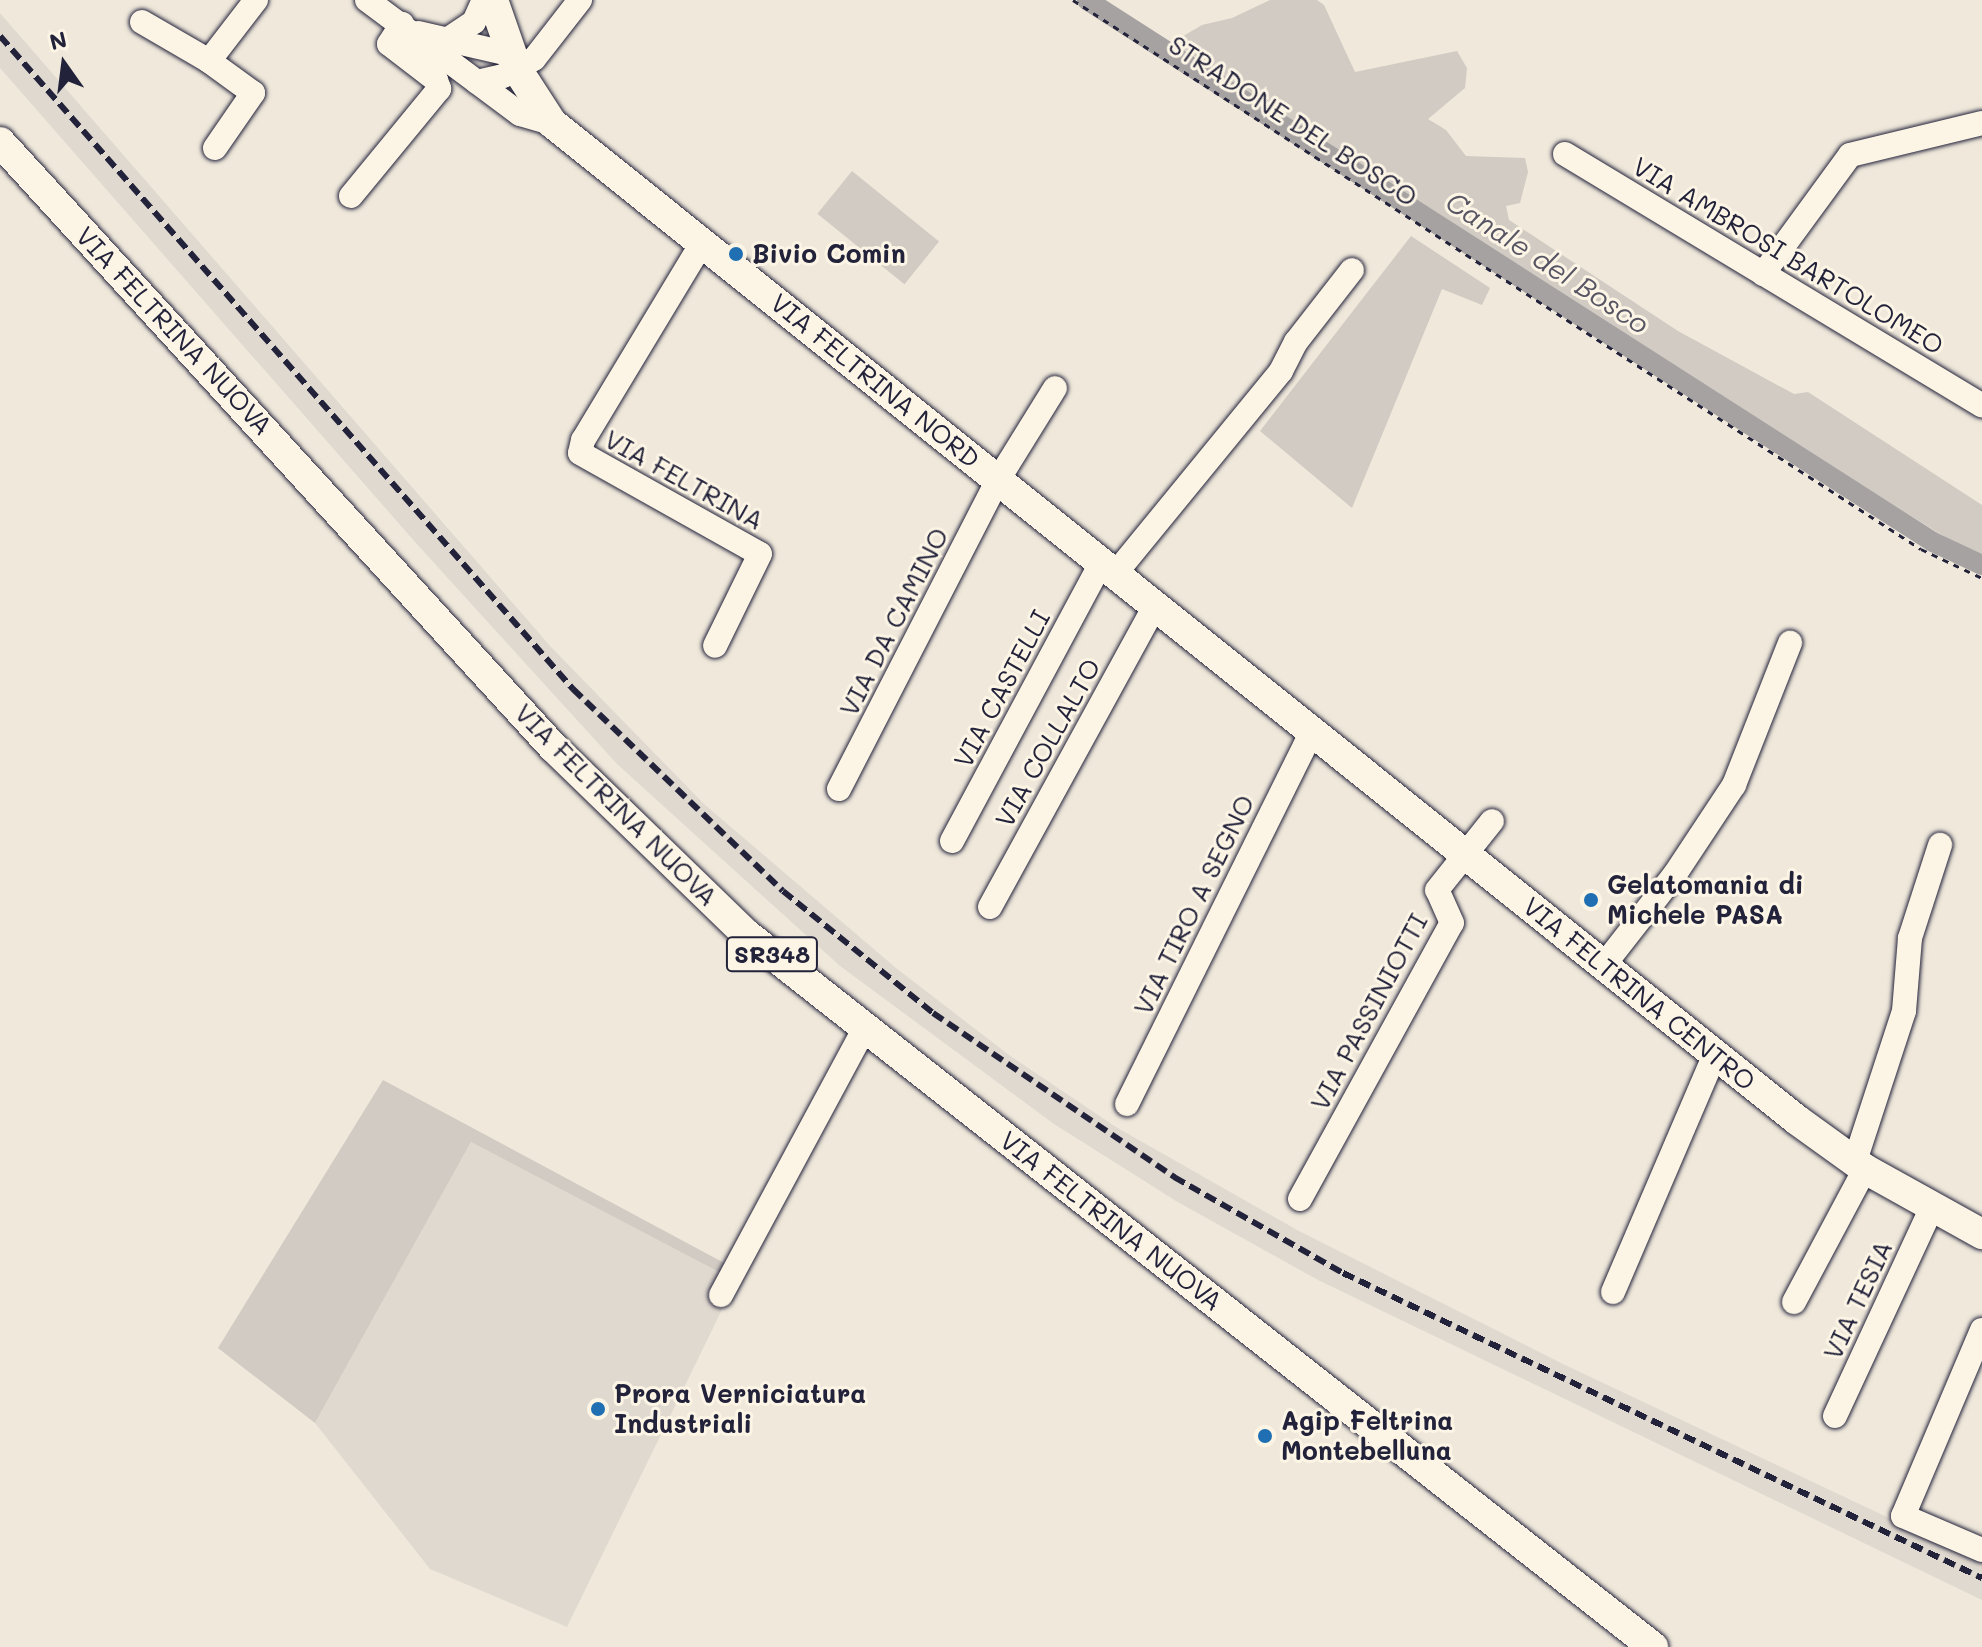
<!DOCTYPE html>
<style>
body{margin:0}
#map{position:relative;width:1982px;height:1647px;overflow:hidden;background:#efe8db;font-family:Mali,sans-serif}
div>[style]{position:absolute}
.built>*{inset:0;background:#e0d9cf}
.green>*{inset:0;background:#d1cbc3;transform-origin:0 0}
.canal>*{height:20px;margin:-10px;padding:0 10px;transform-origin:10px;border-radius:10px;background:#a6a2a2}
.path>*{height:3px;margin-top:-1.5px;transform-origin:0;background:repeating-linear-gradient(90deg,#22223b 0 6px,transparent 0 12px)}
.roads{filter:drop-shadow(0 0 2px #22223b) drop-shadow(0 0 2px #22223b)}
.minor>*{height:24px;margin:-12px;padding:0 12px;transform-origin:12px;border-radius:12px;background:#fcf5e5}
.major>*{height:30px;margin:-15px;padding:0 15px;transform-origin:15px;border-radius:15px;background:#fcf5e5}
.rail>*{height:6px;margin-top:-3px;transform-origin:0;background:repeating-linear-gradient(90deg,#22223b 0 12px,transparent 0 18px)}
.dots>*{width:22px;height:22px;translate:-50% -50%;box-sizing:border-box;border:4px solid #fcf5e5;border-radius:50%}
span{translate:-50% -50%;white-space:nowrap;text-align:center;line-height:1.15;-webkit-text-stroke:6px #fcf5e5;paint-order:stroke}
.shield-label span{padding:2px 6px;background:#fcf5e5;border:2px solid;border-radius:6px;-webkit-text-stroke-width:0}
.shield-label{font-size:24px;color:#22223b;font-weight:700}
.street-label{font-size:26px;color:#22223b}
.poi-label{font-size:26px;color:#22223b;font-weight:700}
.left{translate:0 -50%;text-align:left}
.water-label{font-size:28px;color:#575564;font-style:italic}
.north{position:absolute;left:24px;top:24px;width:80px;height:80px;-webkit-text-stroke:6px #fcf5e5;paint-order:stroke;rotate:346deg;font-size:22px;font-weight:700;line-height:32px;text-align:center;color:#22223b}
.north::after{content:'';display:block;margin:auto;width:28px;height:36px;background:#22223b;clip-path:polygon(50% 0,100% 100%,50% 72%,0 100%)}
</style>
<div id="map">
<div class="built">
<div style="clip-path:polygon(0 13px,551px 647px,704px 804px,896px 968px,1009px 1055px,1116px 1127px,1299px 1231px,1563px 1364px,1982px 1562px,1982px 1600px,1318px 1280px,1176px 1201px,1054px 1124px,840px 966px,617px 764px,415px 542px,0 68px)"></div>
<div style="clip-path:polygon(471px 1142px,736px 1281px,567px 1627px,430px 1569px,315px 1423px)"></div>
</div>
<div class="green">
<div style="clip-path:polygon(1270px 0,1317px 0,1324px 5px,1355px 72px,1457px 51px,1467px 68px,1465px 88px,1428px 119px,1446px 130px,1466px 156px,1525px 158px,1528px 172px,1520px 203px,1506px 206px,1509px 220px,1678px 331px,1794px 394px,1808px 392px,1982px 505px,1982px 560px,1525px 276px,1173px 42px,1202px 25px,1232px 18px)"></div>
<div style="left:852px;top:171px;width:112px;height:55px;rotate:39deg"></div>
<div style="clip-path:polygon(1411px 236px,1490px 288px,1482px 305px,1442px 289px,1352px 508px,1260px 431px)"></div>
<div style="clip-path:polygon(383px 1080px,741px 1272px,736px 1281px,471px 1142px,315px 1423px,218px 1348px)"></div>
</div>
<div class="canal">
<div style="left:1087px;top:0;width:1005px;rotate:32.65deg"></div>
<div style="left:1933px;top:542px;width:54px;rotate:25.1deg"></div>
</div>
<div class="path">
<div style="left:1073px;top:0;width:1010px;rotate:32.92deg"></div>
<div style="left:1921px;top:549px;width:68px;rotate:25.4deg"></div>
</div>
<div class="roads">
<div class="minor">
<div style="left:367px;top:0;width:191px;rotate:36.7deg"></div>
<div style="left:520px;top:114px;width:33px;rotate:16deg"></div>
<div style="left:142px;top:22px;width:78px;rotate:30.2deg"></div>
<div style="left:418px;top:33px;width:98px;rotate:13deg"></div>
<div style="left:447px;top:40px;width:32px;rotate:-34deg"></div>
<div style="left:474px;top:22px;width:24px;rotate:-66deg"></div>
<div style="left:477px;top:82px;width:27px;rotate:-13deg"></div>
<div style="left:503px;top:76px;width:35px;rotate:-29deg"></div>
<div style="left:534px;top:59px;width:75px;rotate:-52.1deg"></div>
<div style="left:215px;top:148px;width:67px;rotate:-55.4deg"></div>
<div style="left:253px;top:93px;width:54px;rotate:-144deg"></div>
<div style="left:209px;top:61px;width:77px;rotate:-52.4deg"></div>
<div style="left:1565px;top:154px;width:487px;rotate:31.1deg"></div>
<div style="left:351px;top:196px;width:139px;rotate:-50.6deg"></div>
<div style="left:439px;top:89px;width:9px;rotate:-108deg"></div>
<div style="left:436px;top:80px;width:59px;rotate:-142.5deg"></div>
<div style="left:389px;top:44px;width:24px;rotate:-57deg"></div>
<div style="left:702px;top:243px;width:230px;rotate:121.1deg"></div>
<div style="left:583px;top:440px;width:13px;rotate:103deg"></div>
<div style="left:580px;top:453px;width:206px;rotate:29.3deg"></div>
<div style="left:760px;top:554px;width:102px;rotate:116.1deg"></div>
<div style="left:1763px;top:274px;width:147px;rotate:-53.8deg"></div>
<div style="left:1850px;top:155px;width:136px;rotate:-13.6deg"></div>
<div style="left:1115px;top:574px;width:262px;rotate:-50.7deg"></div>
<div style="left:1281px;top:371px;width:33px;rotate:-63deg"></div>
<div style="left:1296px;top:342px;width:91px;rotate:-52.1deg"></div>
<div style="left:839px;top:789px;width:348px;rotate:-62.8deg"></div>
<div style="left:998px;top:480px;width:108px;rotate:-58.2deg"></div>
<div style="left:952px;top:841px;width:315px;rotate:-61.8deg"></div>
<div style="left:990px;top:907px;width:343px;rotate:-61.3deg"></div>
<div style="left:1604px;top:965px;width:115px;rotate:-52deg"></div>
<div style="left:1675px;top:874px;width:107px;rotate:-56.5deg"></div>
<div style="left:1734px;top:785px;width:153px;rotate:-68.5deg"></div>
<div style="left:1127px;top:1104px;width:416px;rotate:-63.6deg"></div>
<div style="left:1855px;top:1161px;width:158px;rotate:-71.9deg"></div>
<div style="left:1904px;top:1011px;width:73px;rotate:-85.3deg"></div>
<div style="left:1910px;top:938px;width:98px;rotate:-72.1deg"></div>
<div style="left:1300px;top:1199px;width:315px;rotate:-61.2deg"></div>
<div style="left:1452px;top:923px;width:36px;rotate:-114deg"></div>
<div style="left:1437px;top:890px;width:88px;rotate:-51.4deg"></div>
<div style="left:1613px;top:1292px;width:259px;rotate:-66.8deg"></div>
<div style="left:721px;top:1295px;width:303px;rotate:-61.7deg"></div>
<div style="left:1794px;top:1302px;width:151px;rotate:-61.9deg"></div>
<div style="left:1982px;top:1330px;width:202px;rotate:113deg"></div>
<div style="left:1903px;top:1516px;width:86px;rotate:23.3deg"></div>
<div style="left:1835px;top:1416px;width:230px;rotate:-65.1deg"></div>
</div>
<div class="major">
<div style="left:493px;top:0;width:73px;rotate:70.8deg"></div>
<div style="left:517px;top:69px;width:64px;rotate:57.1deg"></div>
<div style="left:552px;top:123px;width:1595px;rotate:38.69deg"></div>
<div style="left:1797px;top:1120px;width:84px;rotate:35.8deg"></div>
<div style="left:1865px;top:1169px;width:134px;rotate:29.1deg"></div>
<div style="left:0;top:142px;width:821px;rotate:47.57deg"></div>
<div style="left:554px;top:748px;width:267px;rotate:44.1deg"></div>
<div style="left:746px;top:934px;width:1154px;rotate:38.17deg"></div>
</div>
</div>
<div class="rail">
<div style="left:0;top:36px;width:869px;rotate:48.73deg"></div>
<div style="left:573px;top:689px;width:291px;rotate:43.9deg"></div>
<div style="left:783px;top:891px;width:193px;rotate:39.1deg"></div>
<div style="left:933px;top:1013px;width:292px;rotate:34.2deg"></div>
<div style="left:1174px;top:1177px;width:194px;rotate:29.6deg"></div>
<div style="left:1343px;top:1273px;width:708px;rotate:25.52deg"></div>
</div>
<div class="dots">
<div style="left:736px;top:254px;background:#1f6fb2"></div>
<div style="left:1591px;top:900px;background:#1f6fb2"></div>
<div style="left:598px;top:1409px;background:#1f6fb2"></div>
<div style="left:1265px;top:1436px;background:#1f6fb2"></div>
</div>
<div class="shield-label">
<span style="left:772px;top:954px">SR348</span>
</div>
<div class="street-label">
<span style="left:1293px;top:121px;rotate:33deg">STRADONE DEL BOSCO</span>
<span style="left:1788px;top:256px;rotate:31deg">VIA AMBROSI BARTOLOMEO</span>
<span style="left:174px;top:331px;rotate:47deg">VIA FELTRINA NUOVA</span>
<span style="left:875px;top:381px;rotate:39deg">VIA FELTRINA NORD</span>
<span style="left:684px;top:480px;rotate:29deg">VIA FELTRINA</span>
<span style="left:894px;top:622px;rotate:-63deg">VIA DA CAMINO</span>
<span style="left:1002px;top:689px;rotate:-62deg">VIA CASTELLI</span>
<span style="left:1048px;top:743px;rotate:-61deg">VIA COLLALTO</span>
<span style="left:616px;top:805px;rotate:45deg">VIA FELTRINA NUOVA</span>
<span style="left:1194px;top:905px;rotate:-64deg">VIA TIRO A SEGNO</span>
<span style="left:1639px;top:994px;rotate:39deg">VIA FELTRINA CENTRO</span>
<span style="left:1369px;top:1012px;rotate:-62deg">VIA PASSINIOTTI</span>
<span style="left:1111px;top:1221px;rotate:38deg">VIA FELTRINA NUOVA</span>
<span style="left:1858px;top:1300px;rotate:-65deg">VIA TESIA</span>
</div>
<div class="poi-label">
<span class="left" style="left:752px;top:254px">Bivio Comin</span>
<span class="left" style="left:1607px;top:900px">Gelatomania di<br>Michele PASA</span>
<span class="left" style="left:614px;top:1409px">Prora Verniciatura<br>Industriali</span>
<span class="left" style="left:1281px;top:1436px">Agip Feltrina<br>Montebelluna</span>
</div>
<div class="water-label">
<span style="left:1548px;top:262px;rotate:33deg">Canale del Bosco</span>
</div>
<div class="north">N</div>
</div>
